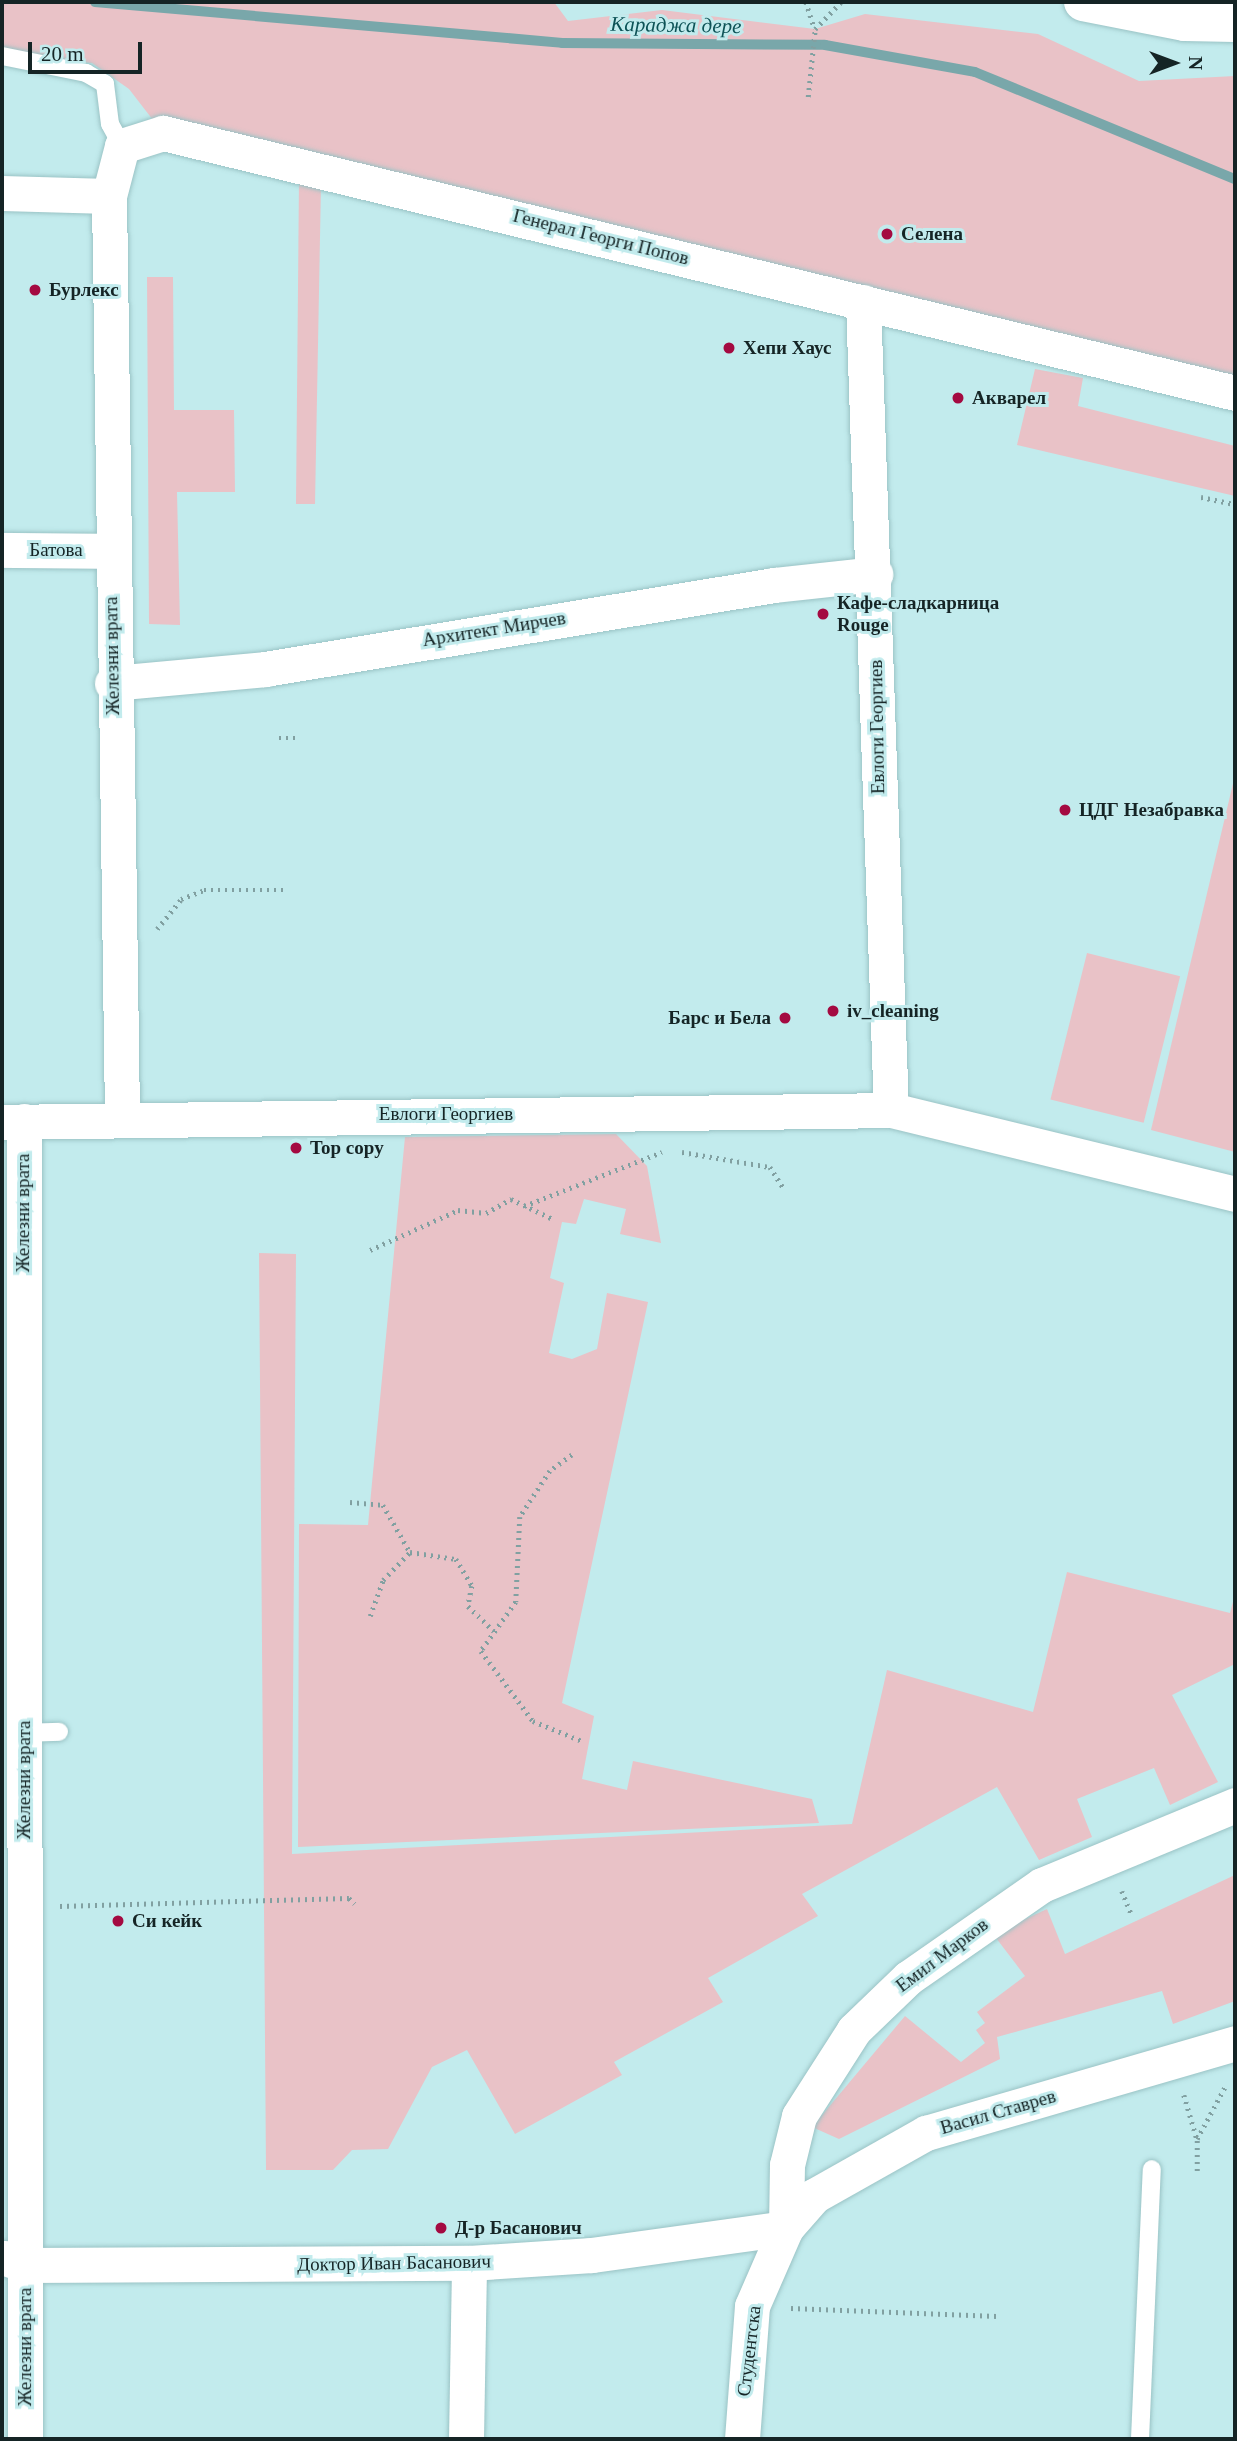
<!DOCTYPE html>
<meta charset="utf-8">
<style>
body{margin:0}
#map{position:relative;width:1237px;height:2441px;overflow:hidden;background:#c2ebed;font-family:"Times New Roman",serif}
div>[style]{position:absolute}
.green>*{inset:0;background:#e9c2c7;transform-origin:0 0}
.stream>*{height:10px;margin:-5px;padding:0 5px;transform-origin:5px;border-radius:5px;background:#79a7aa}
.path>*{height:4.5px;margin-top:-2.25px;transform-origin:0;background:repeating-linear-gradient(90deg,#81a0a1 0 2px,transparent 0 7px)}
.roads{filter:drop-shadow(0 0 2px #9ac3c5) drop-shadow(0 0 2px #9ac3c5)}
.service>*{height:18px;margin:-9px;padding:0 9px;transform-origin:9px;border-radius:9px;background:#fff}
.minor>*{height:35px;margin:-17.5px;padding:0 17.5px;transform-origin:17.5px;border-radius:17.5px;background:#fff}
.tertiary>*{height:38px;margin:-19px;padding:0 19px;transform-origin:19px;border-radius:19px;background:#fff}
.dots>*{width:19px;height:19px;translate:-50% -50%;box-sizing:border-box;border:4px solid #c2ebed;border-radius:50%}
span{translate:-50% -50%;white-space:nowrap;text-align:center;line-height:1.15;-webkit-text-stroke:6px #c2ebed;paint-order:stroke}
.poi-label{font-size:19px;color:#152425;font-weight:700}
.left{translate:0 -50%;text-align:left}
.right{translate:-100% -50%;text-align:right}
.street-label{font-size:19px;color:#152425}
.water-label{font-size:21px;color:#0d5256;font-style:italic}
.frame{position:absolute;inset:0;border:4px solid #152425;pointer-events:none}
.north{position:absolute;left:1139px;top:28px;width:70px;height:70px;-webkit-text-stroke:5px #c2ebed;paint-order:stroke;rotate:90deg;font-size:19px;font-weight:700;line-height:28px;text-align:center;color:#152425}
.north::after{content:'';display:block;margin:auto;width:24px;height:32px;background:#152425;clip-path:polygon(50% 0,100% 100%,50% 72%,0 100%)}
.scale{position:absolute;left:28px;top:42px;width:114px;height:32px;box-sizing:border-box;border:4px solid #152425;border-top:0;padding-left:9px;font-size:21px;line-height:24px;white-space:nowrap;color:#152425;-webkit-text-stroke:5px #c2ebed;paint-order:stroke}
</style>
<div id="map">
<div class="green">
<div style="clip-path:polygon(2px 2px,554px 2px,568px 21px,662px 10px,815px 29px,865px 14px,1038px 34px,1139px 81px,1235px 76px,1235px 393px,163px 133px,129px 89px,92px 63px,2px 56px)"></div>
<div style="clip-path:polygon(299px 179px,321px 184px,315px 504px,296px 504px)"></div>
<div style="clip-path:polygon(147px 277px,173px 277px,174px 410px,234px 410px,235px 492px,177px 492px,180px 625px,149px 624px)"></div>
<div style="clip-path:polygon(1035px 369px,1083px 378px,1078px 406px,1235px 446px,1235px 496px,1017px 445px)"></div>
<div style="clip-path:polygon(1235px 775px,1235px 1152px,1151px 1130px)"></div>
<div style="left:1087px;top:953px;width:96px;height:151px;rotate:14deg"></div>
<div style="clip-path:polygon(616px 1134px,647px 1166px,661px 1243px,620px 1234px,626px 1209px,584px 1199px,576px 1224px,562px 1222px,550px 1278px,564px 1283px,549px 1353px,572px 1359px,597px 1349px,607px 1293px,648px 1302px,562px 1703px,594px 1716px,582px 1779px,627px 1790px,633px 1761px,812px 1799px,819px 1823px,298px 1847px,299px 1524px,368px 1525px,405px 1137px)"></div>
<div style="clip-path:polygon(259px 1253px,296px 1254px,292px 1854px,852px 1824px,887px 1670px,1033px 1712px,1067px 1572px,1230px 1613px,1235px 1594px,1235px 1664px,1172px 1695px,1218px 1782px,1170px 1805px,1154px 1768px,1077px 1799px,1092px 1837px,1039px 1860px,997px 1787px,802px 1894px,818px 1916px,708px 1978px,723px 2002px,614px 2062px,622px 2075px,515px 2134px,467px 2050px,432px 2067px,388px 2149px,352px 2150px,333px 2170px,266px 2170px)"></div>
<div style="clip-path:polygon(1235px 1875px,1235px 2001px,1173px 2024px,1162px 1991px,997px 2037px,1000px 2059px,839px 2139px,812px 2127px,905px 2016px,961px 2062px,985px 2043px,976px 2030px,985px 2023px,977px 2012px,1025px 1976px,993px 1934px,1047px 1909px,1065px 1954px)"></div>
</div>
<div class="stream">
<div style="left:95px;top:2px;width:469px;rotate:5deg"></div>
<div style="left:562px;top:43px;width:263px;rotate:0.4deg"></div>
<div style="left:825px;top:45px;width:152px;rotate:10.2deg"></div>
<div style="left:975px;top:72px;width:281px;rotate:22.4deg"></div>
</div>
<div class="path">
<div style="left:806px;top:2px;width:28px;rotate:72deg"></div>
<div style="left:808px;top:97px;width:68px;rotate:-84.1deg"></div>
<div style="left:815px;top:29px;width:37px;rotate:-46deg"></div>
<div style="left:1201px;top:497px;width:35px;rotate:12deg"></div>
<div style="left:279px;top:738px;width:21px"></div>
<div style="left:157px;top:929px;width:38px;rotate:-51deg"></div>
<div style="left:181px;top:899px;width:25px;rotate:-21deg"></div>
<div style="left:204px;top:890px;width:82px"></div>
<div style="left:682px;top:1152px;width:89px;rotate:9.7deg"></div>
<div style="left:770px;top:1167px;width:24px;rotate:57deg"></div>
<div style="left:524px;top:1206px;width:148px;rotate:-21.4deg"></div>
<div style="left:370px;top:1250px;width:97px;rotate:-24.4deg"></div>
<div style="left:458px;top:1210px;width:28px;rotate:6deg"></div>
<div style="left:486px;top:1213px;width:29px;rotate:-29deg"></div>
<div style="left:511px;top:1199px;width:47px;rotate:25.5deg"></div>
<div style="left:572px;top:1455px;width:27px;rotate:144deg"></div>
<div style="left:550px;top:1471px;width:55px;rotate:123.1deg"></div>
<div style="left:520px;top:1517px;width:85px;rotate:92.7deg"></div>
<div style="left:516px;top:1602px;width:60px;rotate:125.5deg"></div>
<div style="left:481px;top:1651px;width:87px;rotate:53.4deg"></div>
<div style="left:533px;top:1721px;width:53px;rotate:22.2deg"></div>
<div style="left:350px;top:1502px;width:33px;rotate:5deg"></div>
<div style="left:383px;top:1505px;width:54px;rotate:60.1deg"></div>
<div style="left:410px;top:1552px;width:47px;rotate:8.7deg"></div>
<div style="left:456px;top:1559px;width:31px;rotate:59deg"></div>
<div style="left:472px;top:1586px;width:20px;rotate:101deg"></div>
<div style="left:468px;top:1606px;width:36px;rotate:44deg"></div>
<div style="left:370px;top:1616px;width:38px;rotate:-70deg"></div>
<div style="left:383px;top:1580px;width:39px;rotate:-46deg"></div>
<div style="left:1122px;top:1891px;width:27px;rotate:68deg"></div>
<div style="left:60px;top:1906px;width:289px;rotate:-1.6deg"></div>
<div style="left:349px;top:1898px;width:8px;rotate:45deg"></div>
<div style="left:1184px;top:2095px;width:46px;rotate:73.5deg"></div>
<div style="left:1197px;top:2171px;width:32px;rotate:-90deg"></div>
<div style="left:1197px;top:2139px;width:61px;rotate:-61.8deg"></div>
<div style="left:791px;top:2308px;width:206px;rotate:2.2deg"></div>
</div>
<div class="roads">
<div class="service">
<div style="left:2px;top:56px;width:86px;rotate:11.4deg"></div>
<div style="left:86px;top:73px;width:22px;rotate:30deg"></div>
<div style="left:105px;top:84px;width:40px;rotate:82.9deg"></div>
<div style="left:110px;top:124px;width:25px;rotate:61deg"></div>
<div style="left:23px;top:1733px;width:36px;rotate:-2deg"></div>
<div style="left:1140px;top:2439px;width:270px;rotate:-87.5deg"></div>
</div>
<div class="minor">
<div style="left:2px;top:193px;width:107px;rotate:1.6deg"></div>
<div style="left:109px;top:196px;width:52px;rotate:-75.4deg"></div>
<div style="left:122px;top:146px;width:43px;rotate:-17.6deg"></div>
<div style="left:163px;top:133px;width:1103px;rotate:13.63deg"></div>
<div style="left:109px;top:196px;width:920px;rotate:89.19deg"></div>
<div style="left:863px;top:302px;width:808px;rotate:88.02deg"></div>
<div style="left:2px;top:550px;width:108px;rotate:0.5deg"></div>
<div style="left:112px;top:683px;width:154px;rotate:-5.2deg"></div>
<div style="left:265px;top:669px;width:516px;rotate:-9.37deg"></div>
<div style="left:774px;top:585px;width:102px;rotate:-6.2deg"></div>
<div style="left:24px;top:1121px;width:1318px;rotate:89.96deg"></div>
<div style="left:2px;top:1122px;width:889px;rotate:-0.77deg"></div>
<div style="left:891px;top:1110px;width:354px;rotate:13.7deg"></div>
<div style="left:786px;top:2228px;width:63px;rotate:-89.1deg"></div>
<div style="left:787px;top:2165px;width:50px;rotate:-76.2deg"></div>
<div style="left:799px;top:2116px;width:102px;rotate:-57.4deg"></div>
<div style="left:854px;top:2030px;width:75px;rotate:-43.9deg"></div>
<div style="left:908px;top:1978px;width:163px;rotate:-34.8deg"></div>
<div style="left:1042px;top:1885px;width:209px;rotate:-22.5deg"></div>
<div style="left:5px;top:2258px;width:21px;rotate:19deg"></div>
<div style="left:25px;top:2265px;width:444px;rotate:-0.3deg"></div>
<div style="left:469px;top:2263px;width:123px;rotate:-3.7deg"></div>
<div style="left:592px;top:2255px;width:196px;rotate:-7.9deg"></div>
<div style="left:466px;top:2439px;width:176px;rotate:-89deg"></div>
<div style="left:742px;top:2439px;width:133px;rotate:-85.7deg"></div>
<div style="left:752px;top:2306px;width:85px;rotate:-66.4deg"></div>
<div style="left:786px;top:2228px;width:43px;rotate:-48.8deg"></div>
<div style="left:814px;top:2196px;width:129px;rotate:-29.4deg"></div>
<div style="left:926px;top:2133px;width:322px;rotate:-16.2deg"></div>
</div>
<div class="tertiary">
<div style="left:1083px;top:2px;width:104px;rotate:11.1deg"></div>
<div style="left:1185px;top:22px;width:50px;rotate:1.1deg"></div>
</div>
</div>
<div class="dots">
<div style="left:887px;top:234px;background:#a40a41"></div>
<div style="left:35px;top:290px;background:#a40a41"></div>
<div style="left:729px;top:348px;background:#a40a41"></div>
<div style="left:958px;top:398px;background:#a40a41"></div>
<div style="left:823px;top:614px;background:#a40a41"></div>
<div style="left:1065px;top:810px;background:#a40a41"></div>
<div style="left:833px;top:1011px;background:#a40a41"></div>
<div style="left:785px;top:1018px;background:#a40a41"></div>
<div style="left:296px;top:1148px;background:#a40a41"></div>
<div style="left:118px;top:1921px;background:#a40a41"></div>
<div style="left:441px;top:2228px;background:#a40a41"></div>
</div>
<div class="poi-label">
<span class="left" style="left:901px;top:234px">Селена</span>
<span class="left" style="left:49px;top:290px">Бурлекс</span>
<span class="left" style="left:743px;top:348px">Хепи Хаус</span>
<span class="left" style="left:972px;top:398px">Акварел</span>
<span class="left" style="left:837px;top:614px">Кафе-сладкарница<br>Rouge</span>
<span class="left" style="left:1079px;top:810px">ЦДГ Незабравка</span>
<span class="left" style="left:847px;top:1011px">iv_cleaning</span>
<span class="right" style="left:771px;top:1018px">Барс и Бела</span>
<span class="left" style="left:310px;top:1148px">Top copy</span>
<span class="left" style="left:132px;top:1921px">Си кейк</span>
<span class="left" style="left:455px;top:2228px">Д-р Басанович</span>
</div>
<div class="street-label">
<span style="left:601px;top:237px;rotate:14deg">Генерал Георги Попов</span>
<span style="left:56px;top:550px">Батова</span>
<span style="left:494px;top:629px;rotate:-9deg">Архитект Мирчев</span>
<span style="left:112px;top:656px;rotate:-91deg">Железни врата</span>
<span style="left:877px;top:727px;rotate:-91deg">Евлоги Георгиев</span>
<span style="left:446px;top:1114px">Евлоги Георгиев</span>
<span style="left:23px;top:1213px;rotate:-90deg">Железни врата</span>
<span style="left:24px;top:1780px;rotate:-90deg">Железни врата</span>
<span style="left:942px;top:1955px;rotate:-37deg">Емил Марков</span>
<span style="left:998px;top:2112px;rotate:-16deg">Васил Ставрев</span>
<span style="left:394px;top:2263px;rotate:-1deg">Доктор Иван Басанович</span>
<span style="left:25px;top:2347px;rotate:-90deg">Железни врата</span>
<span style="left:749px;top:2351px;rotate:-83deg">Студентска</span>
</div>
<div class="water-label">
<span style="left:676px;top:25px;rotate:1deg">Караджа дере</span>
</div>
<div class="frame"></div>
<div class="north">N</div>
<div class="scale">20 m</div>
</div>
